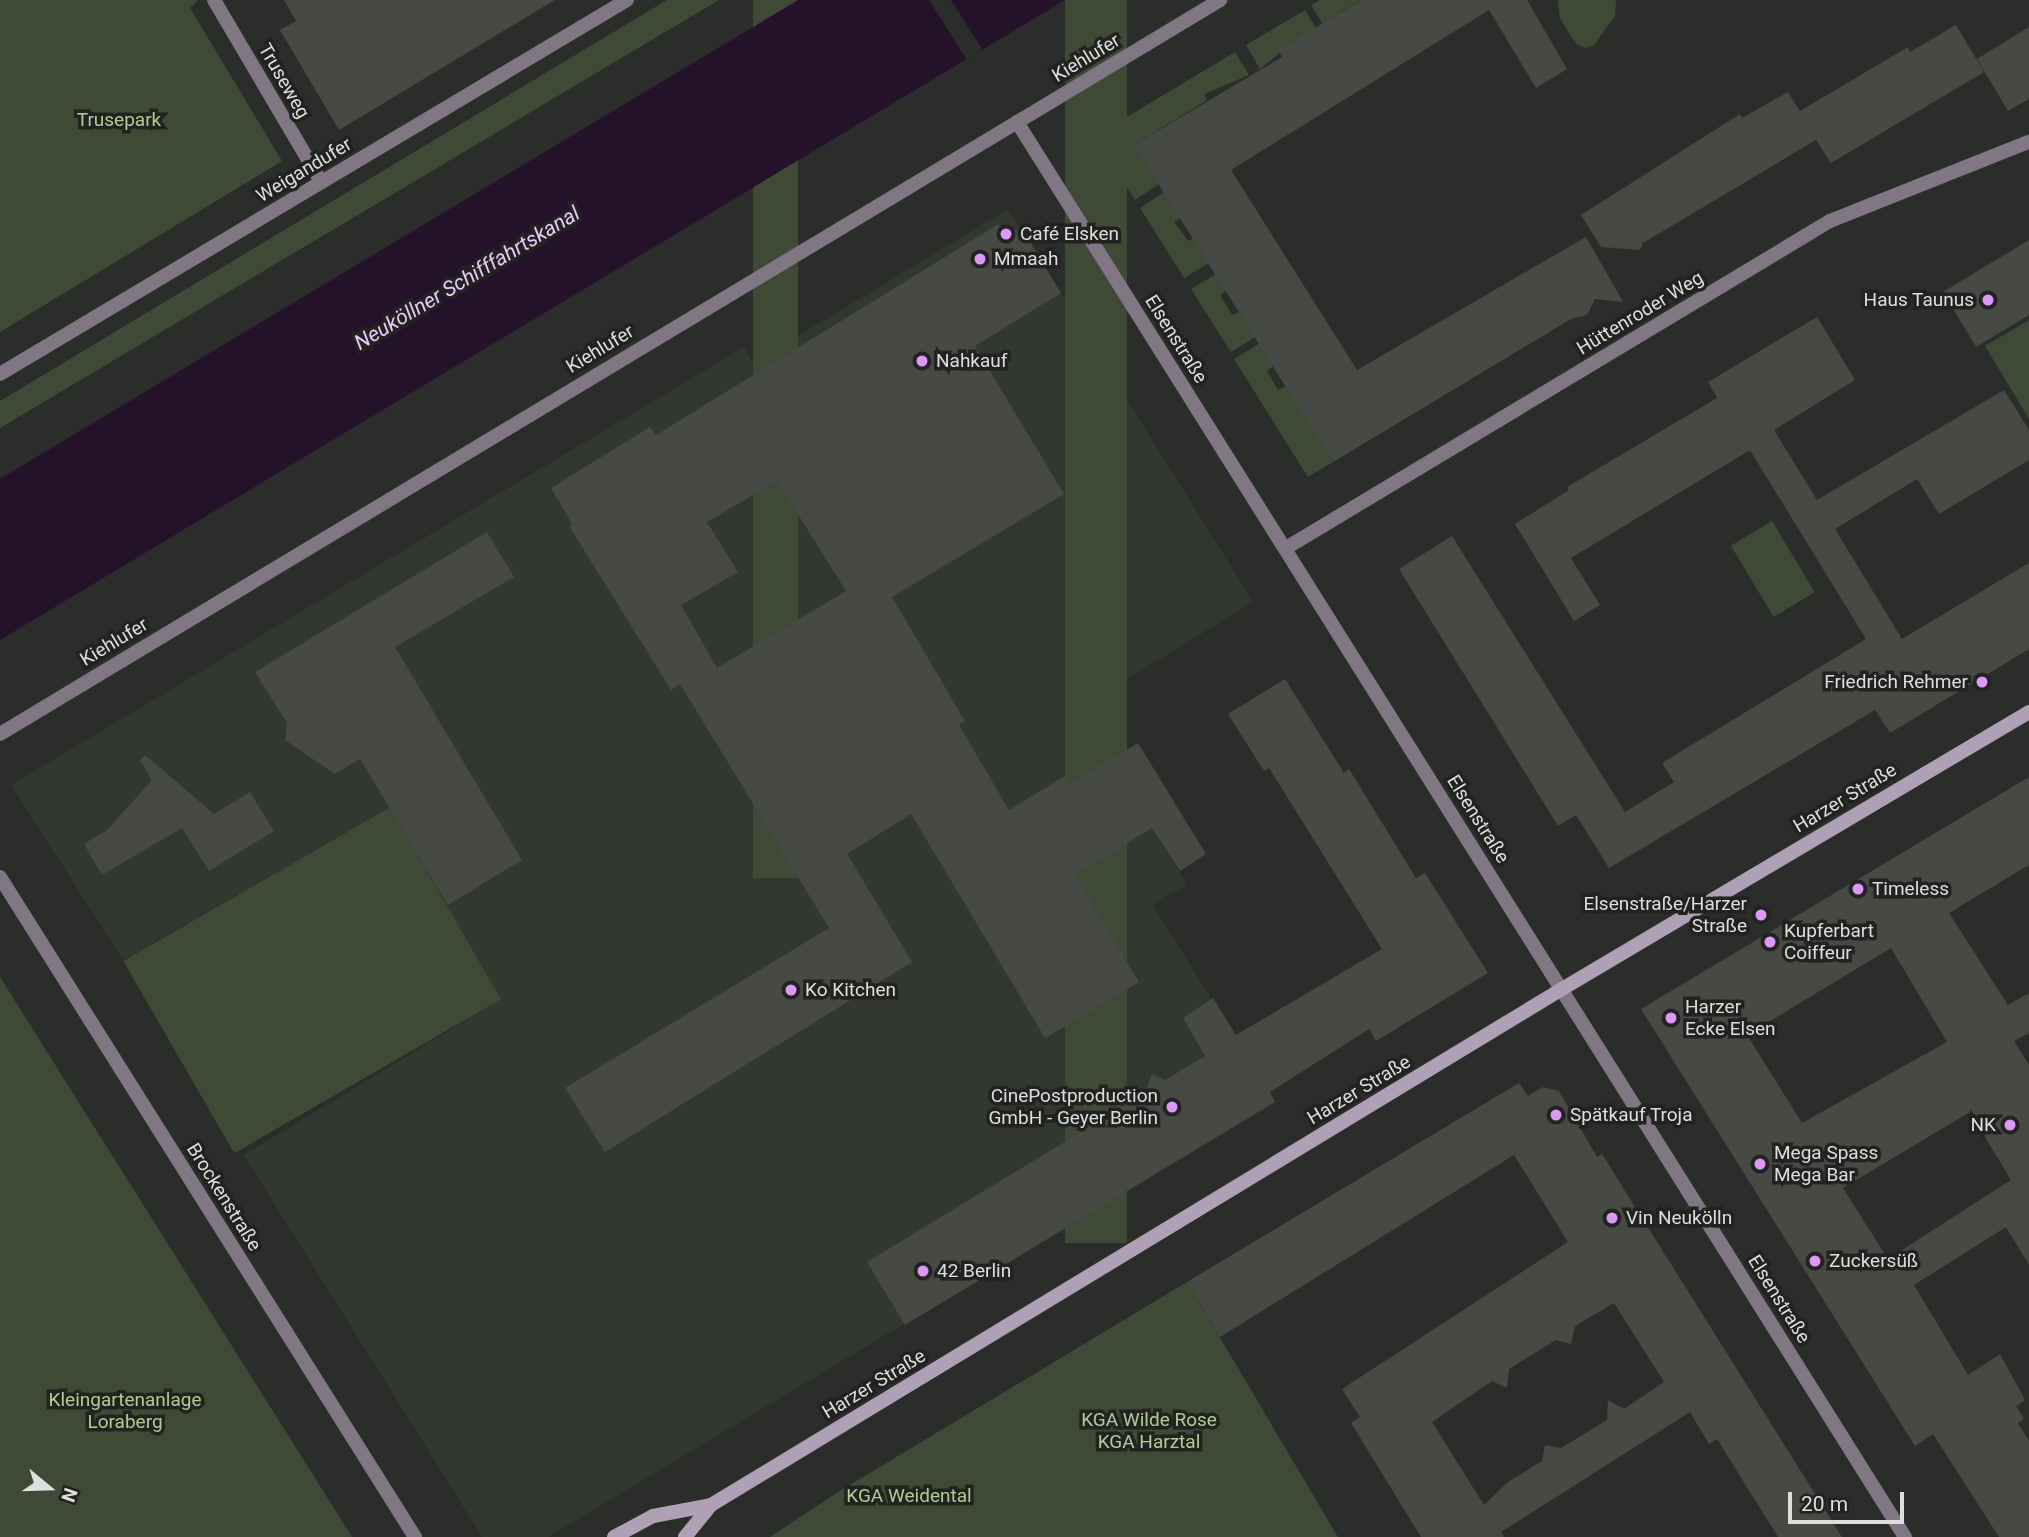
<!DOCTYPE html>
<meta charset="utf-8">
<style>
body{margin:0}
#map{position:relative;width:2029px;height:1537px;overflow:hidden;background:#2b2d2a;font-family:Roboto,sans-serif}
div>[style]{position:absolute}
.built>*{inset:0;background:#32372f}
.green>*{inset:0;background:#3f4a36;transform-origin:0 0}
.water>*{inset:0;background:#24122a}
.pier>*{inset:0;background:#2b2d2a}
.building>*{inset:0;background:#474945}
.street>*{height:14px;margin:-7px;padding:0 7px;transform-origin:7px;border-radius:7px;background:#807684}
.secondary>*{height:14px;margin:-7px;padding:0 7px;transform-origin:7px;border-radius:7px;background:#afa0b6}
.dots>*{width:19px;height:19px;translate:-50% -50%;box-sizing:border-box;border:4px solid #222320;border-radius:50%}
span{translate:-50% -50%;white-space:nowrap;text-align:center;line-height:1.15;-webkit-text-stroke:7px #222320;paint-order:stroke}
.street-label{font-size:19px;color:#dedfdd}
.park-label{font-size:19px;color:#aecd96}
.poi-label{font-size:19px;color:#dedfdd}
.left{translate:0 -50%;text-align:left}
.right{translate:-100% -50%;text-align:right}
.water-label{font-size:21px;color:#ecc6fb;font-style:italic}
.north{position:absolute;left:14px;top:1453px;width:70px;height:70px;-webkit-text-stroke:5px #222320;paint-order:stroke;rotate:109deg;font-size:19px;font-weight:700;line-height:28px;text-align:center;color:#dedfdd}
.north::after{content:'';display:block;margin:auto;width:24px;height:32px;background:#dedfdd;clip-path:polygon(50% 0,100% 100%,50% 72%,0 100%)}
.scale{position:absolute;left:1788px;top:1492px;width:116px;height:32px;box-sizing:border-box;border:4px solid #dedfdd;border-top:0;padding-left:9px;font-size:21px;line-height:24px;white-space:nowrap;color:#dedfdd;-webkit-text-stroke:5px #222320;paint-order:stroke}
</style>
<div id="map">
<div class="built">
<div style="clip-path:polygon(1008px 209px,1253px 602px,1078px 709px,1187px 884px,1153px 905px,1275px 1102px,548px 1537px,482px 1537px,244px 1155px,501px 999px,389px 807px,123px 960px,11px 785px,744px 347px,753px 363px)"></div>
</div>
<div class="green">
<div style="clip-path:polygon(0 0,198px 0,190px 8px,282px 161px,0 332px)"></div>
<div style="clip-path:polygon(667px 0,719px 0,0 428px,0 401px)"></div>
<div style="left:753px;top:0;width:45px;height:878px"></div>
<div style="left:1065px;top:0;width:62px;height:1243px"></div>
<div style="clip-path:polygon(1320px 0,1374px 0,1359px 1px,1338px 14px,1326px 29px,1311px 5px)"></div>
<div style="clip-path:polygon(1558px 0,1616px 0,1615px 16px,1594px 45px,1586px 48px,1576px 44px,1560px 18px)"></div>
<div style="clip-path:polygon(1305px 10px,1319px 33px,1298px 38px,1260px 69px,1246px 45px)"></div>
<div style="clip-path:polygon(1235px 52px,1249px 75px,1204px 94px,1207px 100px,1134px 145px,1159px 184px,1135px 200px,1095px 136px)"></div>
<div style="clip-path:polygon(1164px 192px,1181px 217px,1174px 222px,1188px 241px,1194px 238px,1209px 263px,1184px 278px,1140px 208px)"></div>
<div style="clip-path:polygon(1216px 274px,1226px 291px,1220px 295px,1232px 315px,1239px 312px,1255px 337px,1231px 352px,1191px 289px)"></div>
<div style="clip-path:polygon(2029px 320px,2029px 419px,1985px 346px)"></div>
<div style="clip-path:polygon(1259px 344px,1274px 366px,1267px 371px,1278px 390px,1286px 386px,1333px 462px,1308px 477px,1234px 359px)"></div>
<div style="left:1772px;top:521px;width:83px;height:48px;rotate:59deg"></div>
<div style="left:390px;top:807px;width:222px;height:308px;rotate:60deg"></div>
<div style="clip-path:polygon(0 977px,352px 1537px,0 1537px)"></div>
<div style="clip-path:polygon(1187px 1282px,1338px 1537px,770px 1537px,838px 1492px)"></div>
</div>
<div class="water">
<div style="clip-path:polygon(798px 0,1065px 0,0 640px,0 479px)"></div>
</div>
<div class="pier">
<div style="clip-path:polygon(929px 0,951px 0,984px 52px,968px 62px)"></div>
</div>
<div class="building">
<div style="clip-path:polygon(284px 0,555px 0,339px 130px,280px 30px,296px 21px)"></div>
<div style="clip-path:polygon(1362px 0,1527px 0,1567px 69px,1536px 88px,1489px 10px,1231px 170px,1357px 370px,1586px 237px,1623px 302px,1595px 299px,1587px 315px,1571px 319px,1333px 462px,1134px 145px,1282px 57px,1278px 50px)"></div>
<div style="clip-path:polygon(1956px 25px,1984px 72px,1831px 163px,1816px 140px,1643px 243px,1640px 250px,1601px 247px,1581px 215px,1740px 114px,1742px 118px,1788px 92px,1800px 111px,1908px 47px,1910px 52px)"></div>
<div style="clip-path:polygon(2029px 27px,2029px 99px,2008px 111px,1977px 59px)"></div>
<div style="clip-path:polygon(evenodd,997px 225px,1024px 232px,1061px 293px,975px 346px,1064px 494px,892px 597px,965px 721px,959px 725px,1009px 810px,1065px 776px,1070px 784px,1138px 743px,1206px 854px,1180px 871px,1152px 828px,1075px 875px,1139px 982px,1045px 1038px,911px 814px,847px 854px,912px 962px,605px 1152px,565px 1088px,829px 928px,680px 684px,671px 690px,569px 526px,572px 524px,551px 488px,650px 427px,656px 435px,997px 225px,777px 481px,846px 591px,717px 668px,681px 605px,738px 572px,707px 522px,777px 481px)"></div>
<div style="clip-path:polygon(2029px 240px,2029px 315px,1976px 347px,1943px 292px)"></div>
<div style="clip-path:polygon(1817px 317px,1855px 380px,1774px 430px,1817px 500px,2004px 390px,2029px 430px,2029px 460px,1939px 514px,1917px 479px,1835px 529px,1902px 639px,2029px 563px,2029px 649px,1890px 733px,1875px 710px,1609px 868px,1576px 815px,1558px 826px,1399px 569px,1452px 536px,1625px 812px,1674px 782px,1662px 763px,1866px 639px,1750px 450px,1571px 558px,1600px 605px,1574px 621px,1515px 524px,1569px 490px,1567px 487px,1717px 398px,1708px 382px)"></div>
<div style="clip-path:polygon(487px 532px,514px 577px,395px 647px,522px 860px,448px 905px,360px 759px,335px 774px,285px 740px,287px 723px,255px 672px)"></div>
<div style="clip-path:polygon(1285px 679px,1344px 773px,1349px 769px,1416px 878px,1425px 873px,1488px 973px,1376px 1041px,1369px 1029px,1270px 1092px,1275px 1102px,905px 1325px,867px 1262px,1145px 1093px,1152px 1074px,1165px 1080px,1205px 1056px,1183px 1018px,1213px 998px,1236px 1035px,1382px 949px,1269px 768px,1264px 771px,1228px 714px)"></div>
<div style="clip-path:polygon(145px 755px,214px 814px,250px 792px,274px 831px,209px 871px,182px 828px,102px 875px,84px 844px,107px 830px,152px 780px,140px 760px)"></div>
<div style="clip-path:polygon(evenodd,2029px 777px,2029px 865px,1949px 913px,2008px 1005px,2029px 993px,2029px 1033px,2014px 1041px,2029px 1065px,2029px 1265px,2006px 1227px,1914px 1285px,1968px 1375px,2000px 1354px,2025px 1400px,2016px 1406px,2024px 1419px,2018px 1423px,2029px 1441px,2029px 1537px,1999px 1537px,1933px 1434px,1915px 1446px,1641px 1009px,2029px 777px,1891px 948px,1947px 1042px,1802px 1123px,1747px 1035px,1891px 948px,2029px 777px,1970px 1112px,2011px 1180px,1888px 1259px,1843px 1188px,1970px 1112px)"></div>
<div style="clip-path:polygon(evenodd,1519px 1083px,1528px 1096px,1543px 1087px,1559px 1091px,1597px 1157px,1602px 1154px,1842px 1537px,1778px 1537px,1717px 1439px,1709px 1444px,1690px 1412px,1501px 1532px,1504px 1537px,1421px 1537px,1351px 1423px,1360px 1417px,1342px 1389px,1568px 1242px,1514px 1155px,1220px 1337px,1187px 1282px,1519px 1083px,1614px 1303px,1664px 1382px,1624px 1409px,1608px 1400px,1607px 1420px,1561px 1448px,1545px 1445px,1542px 1461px,1508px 1482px,1484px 1505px,1432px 1422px,1492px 1381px,1507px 1388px,1509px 1369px,1556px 1340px,1571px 1344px,1575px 1326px,1614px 1303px)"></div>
</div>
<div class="street">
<div style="left:214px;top:0;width:211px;rotate:59.5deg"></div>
<div style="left:1017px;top:122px;width:1671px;rotate:57.89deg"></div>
<div style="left:0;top:374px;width:730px;rotate:-30.82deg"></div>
<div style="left:1286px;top:548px;width:635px;rotate:-31.01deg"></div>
<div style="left:1830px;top:221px;width:214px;rotate:-21.7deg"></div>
<div style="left:0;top:734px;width:1424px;rotate:-31.03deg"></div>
<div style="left:0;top:877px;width:780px;rotate:57.84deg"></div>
</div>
<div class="secondary">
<div style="left:614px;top:1537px;width:44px;rotate:-28.3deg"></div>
<div style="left:653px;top:1516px;width:59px;rotate:-10.7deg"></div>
<div style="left:685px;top:1537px;width:41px;rotate:-50.9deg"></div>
<div style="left:711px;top:1505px;width:995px;rotate:-31.23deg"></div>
<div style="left:1562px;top:989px;width:543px;rotate:-30.67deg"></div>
</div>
<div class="dots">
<div style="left:1006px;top:234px;background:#db99f5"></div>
<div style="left:980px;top:259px;background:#db99f5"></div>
<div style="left:1988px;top:300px;background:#db99f5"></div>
<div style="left:922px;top:361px;background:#db99f5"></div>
<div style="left:1982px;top:682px;background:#db99f5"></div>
<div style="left:1858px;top:889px;background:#db99f5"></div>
<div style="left:1761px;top:915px;background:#db99f5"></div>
<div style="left:1770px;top:942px;background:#db99f5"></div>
<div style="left:791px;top:990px;background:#db99f5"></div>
<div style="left:1671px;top:1018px;background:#db99f5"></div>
<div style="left:1172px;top:1107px;background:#db99f5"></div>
<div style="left:1556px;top:1115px;background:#db99f5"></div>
<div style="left:2010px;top:1125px;background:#db99f5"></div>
<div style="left:1760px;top:1164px;background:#db99f5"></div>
<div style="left:1612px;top:1218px;background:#db99f5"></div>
<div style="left:1815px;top:1261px;background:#db99f5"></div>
<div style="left:923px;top:1271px;background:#db99f5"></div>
</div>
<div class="street-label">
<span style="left:1086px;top:58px;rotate:-31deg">Kiehlufer</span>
<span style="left:284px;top:81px;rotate:60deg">Truseweg</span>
<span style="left:304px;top:170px;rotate:-31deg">Weigandufer</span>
<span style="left:1640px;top:313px;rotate:-31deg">Hüttenroder Weg</span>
<span style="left:1176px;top:339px;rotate:58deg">Elsenstraße</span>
<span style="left:600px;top:349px;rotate:-31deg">Kiehlufer</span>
<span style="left:114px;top:642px;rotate:-31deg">Kiehlufer</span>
<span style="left:1845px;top:798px;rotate:-31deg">Harzer Straße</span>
<span style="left:1478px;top:819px;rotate:58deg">Elsenstraße</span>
<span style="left:1359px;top:1090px;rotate:-31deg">Harzer Straße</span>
<span style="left:224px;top:1197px;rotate:58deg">Brockenstraße</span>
<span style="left:1779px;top:1299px;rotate:58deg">Elsenstraße</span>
<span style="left:874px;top:1384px;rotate:-31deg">Harzer Straße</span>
</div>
<div class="park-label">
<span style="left:119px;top:120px">Trusepark</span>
<span style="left:125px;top:1411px">Kleingartenanlage<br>Loraberg</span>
<span style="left:1149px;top:1431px">KGA Wilde Rose<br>KGA Harztal</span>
<span style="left:909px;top:1496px">KGA Weidental</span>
</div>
<div class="poi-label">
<span class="left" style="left:1020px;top:234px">Café Elsken</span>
<span class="left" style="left:994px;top:259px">Mmaah</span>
<span class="right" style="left:1974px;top:300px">Haus Taunus</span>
<span class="left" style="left:936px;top:361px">Nahkauf</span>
<span class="right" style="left:1968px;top:682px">Friedrich Rehmer</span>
<span class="left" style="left:1872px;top:889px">Timeless</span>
<span class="right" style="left:1747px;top:915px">Elsenstraße/Harzer<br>Straße</span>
<span class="left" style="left:1784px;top:942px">Kupferbart<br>Coiffeur</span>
<span class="left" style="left:805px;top:990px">Ko Kitchen</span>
<span class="left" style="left:1685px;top:1018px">Harzer<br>Ecke Elsen</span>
<span class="right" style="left:1158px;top:1107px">CinePostproduction<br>GmbH - Geyer Berlin</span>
<span class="left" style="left:1570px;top:1115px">Spätkauf Troja</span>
<span class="right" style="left:1996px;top:1125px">NK</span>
<span class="left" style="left:1774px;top:1164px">Mega Spass<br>Mega Bar</span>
<span class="left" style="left:1626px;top:1218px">Vin Neukölln</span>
<span class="left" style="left:1829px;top:1261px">Zuckersüß</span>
<span class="left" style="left:937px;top:1271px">42 Berlin</span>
</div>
<div class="water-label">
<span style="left:467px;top:278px;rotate:-31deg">Neuköllner Schifffahrtskanal</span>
</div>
<div class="north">N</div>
<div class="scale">20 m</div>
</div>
